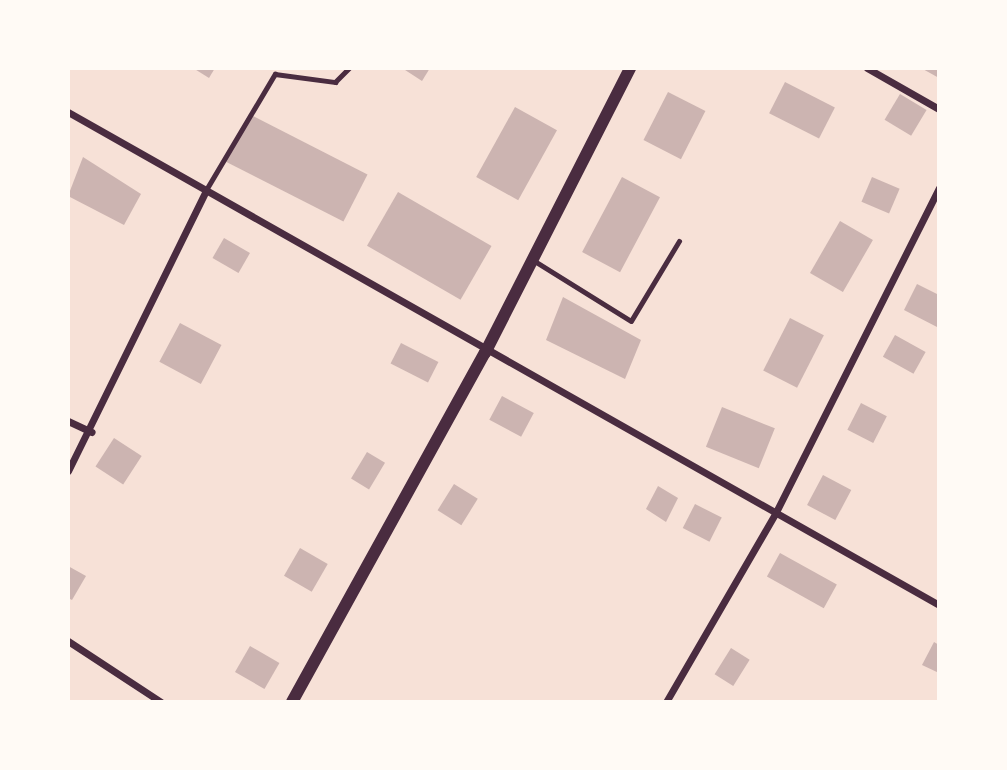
<!DOCTYPE html>
<style>
body{margin:0}
#map{position:relative;width:1007px;height:770px;overflow:hidden;background:#f7e1d7;font-family:"Open Sans",sans-serif}
div>[style]{position:absolute}
.building>*{inset:0;background:#ccb4b1;transform-origin:0 0}
.service>*{height:4.5px;margin:-2.25px;padding:0 2.25px;transform-origin:2.25px;border-radius:2.25px;background:#4a2c40}
.minor>*{height:7px;margin:-3.5px;padding:0 3.5px;transform-origin:3.5px;border-radius:3.5px;background:#4a2c40}
.tertiary>*{height:12px;margin:-6px;padding:0 6px;transform-origin:6px;border-radius:6px;background:#4a2c40}
span{translate:-50% -50%;white-space:nowrap;text-align:center;line-height:1.15;-webkit-text-stroke:7px #fffaf5;paint-order:stroke}
.frame{position:absolute;inset:0;border:70px solid #fffaf5;pointer-events:none}
</style>
<div id="map">
<div class="building">
<div style="clip-path:polygon(193px 68px,215px 68px,209px 78px)"></div>
<div style="clip-path:polygon(402px 68px,430px 68px,422px 81px)"></div>
<div style="clip-path:polygon(921px 68px,939px 68px,939px 78px)"></div>
<div style="left:785px;top:82px;width:56px;height:35px;rotate:27deg"></div>
<div style="left:668px;top:92px;width:42px;height:54px;rotate:27deg"></div>
<div style="left:900px;top:94px;width:31px;height:30px;rotate:31deg"></div>
<div style="left:515px;top:107px;width:48px;height:80px;rotate:29deg"></div>
<div style="left:249px;top:114px;width:133px;height:53px;rotate:27deg"></div>
<div style="clip-path:polygon(83px 157px,141px 194px,124px 225px,68px 196px)"></div>
<div style="left:622px;top:177px;width:43px;height:85px;rotate:28deg"></div>
<div style="left:872px;top:177px;width:30px;height:27px;rotate:23deg"></div>
<div style="left:398px;top:192px;width:108px;height:62px;rotate:30deg"></div>
<div style="left:840px;top:221px;width:38px;height:60px;rotate:30deg"></div>
<div style="left:224px;top:238px;width:30px;height:23px;rotate:30deg"></div>
<div style="clip-path:polygon(917px 284px,939px 295px,937px 327px,904px 310px)"></div>
<div style="clip-path:polygon(563px 297px,641px 340px,625px 379px,546px 340px)"></div>
<div style="left:790px;top:318px;width:38px;height:59px;rotate:27deg"></div>
<div style="left:180px;top:323px;width:47px;height:44px;rotate:28deg"></div>
<div style="left:895px;top:335px;width:35px;height:25px;rotate:29deg"></div>
<div style="left:401px;top:343px;width:42px;height:23px;rotate:27deg"></div>
<div style="left:502px;top:396px;width:36px;height:27px;rotate:28deg"></div>
<div style="left:861px;top:403px;width:29px;height:30px;rotate:27deg"></div>
<div style="left:722px;top:407px;width:57px;height:43px;rotate:22deg"></div>
<div style="left:114px;top:438px;width:33px;height:34px;rotate:33deg"></div>
<div style="left:367px;top:452px;width:21px;height:31px;rotate:31deg"></div>
<div style="left:823px;top:475px;width:32px;height:34px;rotate:28deg"></div>
<div style="left:454px;top:484px;width:28px;height:31px;rotate:32deg"></div>
<div style="clip-path:polygon(658px 486px,678px 498px,666px 522px,646px 509px)"></div>
<div style="left:695px;top:504px;width:30px;height:27px;rotate:27deg"></div>
<div style="left:300px;top:548px;width:32px;height:32px;rotate:30deg"></div>
<div style="left:780px;top:553px;width:65px;height:27px;rotate:29deg"></div>
<div style="clip-path:polygon(68px 566px,86px 576px,72px 600px,68px 598px)"></div>
<div style="clip-path:polygon(934px 642px,939px 645px,939px 673px,922px 665px)"></div>
<div style="left:250px;top:646px;width:34px;height:30px;rotate:30deg"></div>
<div style="left:731px;top:648px;width:22px;height:31px;rotate:32deg"></div>
</div>
<div class="service">
<div style="left:206px;top:190px;width:135px;rotate:-59.3deg"></div>
<div style="left:275px;top:74px;width:61px;rotate:7.6deg"></div>
<div style="left:335px;top:82px;width:20px;rotate:-45deg"></div>
<div style="left:533px;top:260px;width:115px;rotate:31.9deg"></div>
<div style="left:631px;top:321px;width:93px;rotate:-59deg"></div>
</div>
<div class="minor">
<div style="left:867px;top:68px;width:83px;rotate:29.7deg"></div>
<div style="left:68px;top:112px;width:1001px;rotate:29.51deg"></div>
<div style="left:68px;top:421px;width:26px;rotate:25deg"></div>
<div style="left:68px;top:471px;width:313px;rotate:-63.8deg"></div>
<div style="left:68px;top:641px;width:111px;rotate:33.3deg"></div>
<div style="left:666px;top:702px;width:217px;rotate:-59.9deg"></div>
<div style="left:775px;top:514px;width:365px;rotate:-63.3deg"></div>
</div>
<div class="tertiary">
<div style="left:292px;top:702px;width:399px;rotate:-61.1deg"></div>
<div style="left:485px;top:353px;width:320px;rotate:-63deg"></div>
</div>
<div class="frame"></div>
</div>
